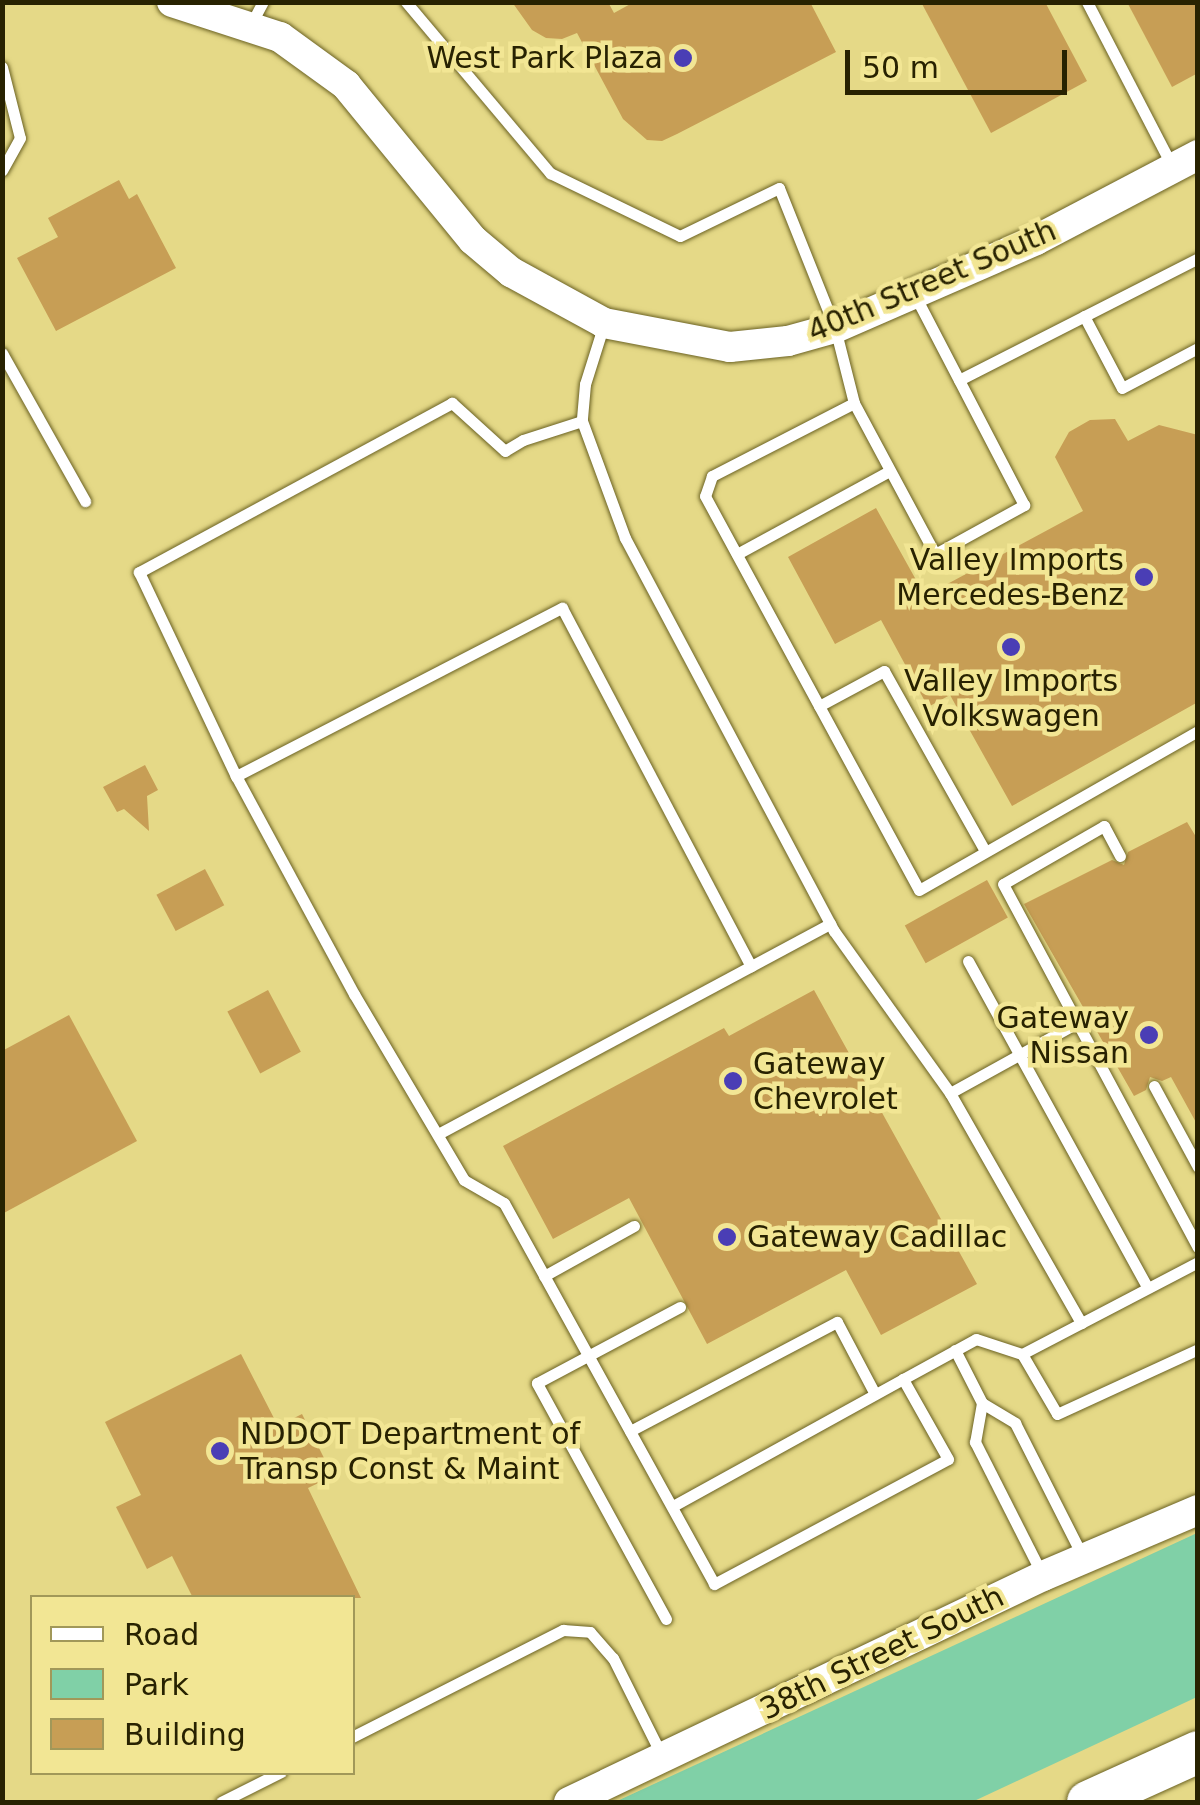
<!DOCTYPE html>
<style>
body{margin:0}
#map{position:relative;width:1200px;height:1805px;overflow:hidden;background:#e5d987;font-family:"DejaVu Sans",sans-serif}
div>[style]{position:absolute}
.green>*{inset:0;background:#80d0a7}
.building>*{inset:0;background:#c79e55;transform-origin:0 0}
.roads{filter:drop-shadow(0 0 2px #6b6223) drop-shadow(0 0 2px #6b6223)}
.service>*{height:11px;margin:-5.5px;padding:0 5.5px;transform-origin:5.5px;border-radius:5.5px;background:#fff}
.tertiary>*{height:30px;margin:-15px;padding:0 15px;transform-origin:15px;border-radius:15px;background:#fff}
.motorway>*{height:42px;margin:-21px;padding:0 21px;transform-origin:21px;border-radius:21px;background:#fff}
.dots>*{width:28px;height:28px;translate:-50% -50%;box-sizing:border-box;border:5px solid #f2e694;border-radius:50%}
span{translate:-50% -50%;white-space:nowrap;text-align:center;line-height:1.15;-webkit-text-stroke:9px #f2e694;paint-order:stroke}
.poi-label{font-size:30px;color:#282201}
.right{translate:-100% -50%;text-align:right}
.left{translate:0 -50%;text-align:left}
.street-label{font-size:30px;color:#282201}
.frame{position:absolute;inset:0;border:5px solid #282201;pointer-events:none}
.legend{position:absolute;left:30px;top:1595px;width:325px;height:180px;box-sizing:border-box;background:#f2e694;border:2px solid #a19859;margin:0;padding:12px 18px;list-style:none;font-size:30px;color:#282201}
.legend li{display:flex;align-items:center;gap:20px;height:50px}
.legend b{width:50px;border:2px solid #a19859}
.scale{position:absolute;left:845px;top:50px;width:222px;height:45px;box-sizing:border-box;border:5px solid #282201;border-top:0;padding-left:12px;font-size:30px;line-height:35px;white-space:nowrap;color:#282201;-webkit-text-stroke:8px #f2e694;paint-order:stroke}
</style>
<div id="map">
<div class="green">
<div style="clip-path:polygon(1197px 1533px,1197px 1697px,972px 1802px,615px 1802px)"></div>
</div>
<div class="building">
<div style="clip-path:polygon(512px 2px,608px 2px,614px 13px,634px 2px,810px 2px,836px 52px,677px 134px,662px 141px,647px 140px,623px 119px,577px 33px,562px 39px,546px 38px,532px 30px)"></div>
<div style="clip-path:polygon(921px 2px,1045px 2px,1087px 81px,991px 133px)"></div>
<div style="clip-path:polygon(1127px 2px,1198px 2px,1198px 73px,1172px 87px)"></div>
<div style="clip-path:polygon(119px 180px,129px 199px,137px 194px,176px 268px,56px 331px,17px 258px,58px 237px,48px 218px)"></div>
<div style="clip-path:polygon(1115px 419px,1128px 441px,1159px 425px,1198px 435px,1198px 702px,1012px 806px,950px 695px,928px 707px,881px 620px,835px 644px,788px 557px,876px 508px,925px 596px,1083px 511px,1055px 457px,1069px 432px,1090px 420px)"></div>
<div style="clip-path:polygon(145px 765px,158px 790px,147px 796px,149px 831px,124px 809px,117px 812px,103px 787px)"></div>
<div style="clip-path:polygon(1187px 822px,1198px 840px,1198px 1126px,1171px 1077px,1162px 1081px,1150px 1077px,1146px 1090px,1134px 1096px,1024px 904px,1112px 860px,1124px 865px,1128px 852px)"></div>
<div style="left:205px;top:869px;width:41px;height:55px;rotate:62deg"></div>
<div style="left:987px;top:880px;width:43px;height:94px;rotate:61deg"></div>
<div style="left:268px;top:990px;width:70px;height:46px;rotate:62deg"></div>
<div style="clip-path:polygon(814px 990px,977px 1284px,881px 1335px,846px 1270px,707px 1344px,629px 1198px,553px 1239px,503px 1146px,724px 1028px,729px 1036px)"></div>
<div style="clip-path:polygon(69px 1015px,137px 1141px,2px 1214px,2px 1051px)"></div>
<div style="clip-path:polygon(241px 1354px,278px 1426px,302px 1414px,333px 1476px,308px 1488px,361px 1598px,193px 1598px,172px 1556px,147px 1569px,116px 1507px,141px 1495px,105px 1422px)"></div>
</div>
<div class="roads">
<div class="service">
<div style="left:406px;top:2px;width:224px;rotate:49.9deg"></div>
<div style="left:550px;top:173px;width:144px;rotate:25.9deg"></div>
<div style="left:680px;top:236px;width:110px;rotate:-25.9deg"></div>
<div style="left:779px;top:188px;width:151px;rotate:68.2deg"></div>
<div style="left:835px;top:328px;width:77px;rotate:75.8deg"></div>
<div style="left:854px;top:403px;width:160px;rotate:152.8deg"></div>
<div style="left:712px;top:476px;width:21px;rotate:109deg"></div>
<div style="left:705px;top:496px;width:448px;rotate:61.5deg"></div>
<div style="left:919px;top:890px;width:321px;rotate:-29.7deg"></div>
<div style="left:1087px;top:2px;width:187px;rotate:62.6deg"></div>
<div style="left:250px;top:26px;width:27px;rotate:-62deg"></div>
<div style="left:2px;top:67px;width:73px;rotate:75.8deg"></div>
<div style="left:20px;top:138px;width:37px;rotate:119deg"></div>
<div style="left:1084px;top:316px;width:81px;rotate:62.2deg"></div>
<div style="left:1122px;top:388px;width:86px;rotate:-27.8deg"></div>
<div style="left:603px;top:327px;width:60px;rotate:107.5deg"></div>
<div style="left:585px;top:384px;width:37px;rotate:95deg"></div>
<div style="left:582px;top:421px;width:125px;rotate:69.8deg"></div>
<div style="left:625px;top:538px;width:445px;rotate:62deg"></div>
<div style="left:834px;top:931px;width:199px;rotate:54.4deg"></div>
<div style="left:950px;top:1093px;width:265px;rotate:60.3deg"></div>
<div style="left:2px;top:353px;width:170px;rotate:60.7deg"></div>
<div style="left:959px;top:380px;width:268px;rotate:-27deg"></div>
<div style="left:854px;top:403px;width:171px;rotate:61.8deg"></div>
<div style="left:935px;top:554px;width:102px;rotate:-28.8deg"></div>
<div style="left:1024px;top:505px;width:238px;rotate:-117.5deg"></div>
<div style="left:582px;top:421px;width:62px;rotate:162.1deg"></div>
<div style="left:523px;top:440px;width:21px;rotate:149deg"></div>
<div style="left:505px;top:451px;width:72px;rotate:-137.8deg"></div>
<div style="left:452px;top:403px;width:356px;rotate:151.6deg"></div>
<div style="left:139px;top:572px;width:226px;rotate:64.6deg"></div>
<div style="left:236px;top:776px;width:248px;rotate:61.6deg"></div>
<div style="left:354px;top:994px;width:216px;rotate:59.4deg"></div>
<div style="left:464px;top:1180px;width:46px;rotate:29.9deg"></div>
<div style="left:504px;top:1203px;width:435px;rotate:61.1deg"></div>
<div style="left:714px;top:1584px;width:265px;rotate:-28.1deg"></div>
<div style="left:948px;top:1459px;width:92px;rotate:-119.4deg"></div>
<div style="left:903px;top:1379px;width:263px;rotate:151.1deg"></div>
<div style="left:737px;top:554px;width:173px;rotate:-28.6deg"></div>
<div style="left:819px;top:706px;width:74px;rotate:-28.3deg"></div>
<div style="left:884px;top:671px;width:206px;rotate:60.7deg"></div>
<div style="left:236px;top:776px;width:367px;rotate:-27.3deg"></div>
<div style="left:562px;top:608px;width:405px;rotate:62.2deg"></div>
<div style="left:1120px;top:856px;width:34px;rotate:-118deg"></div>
<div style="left:1104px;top:826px;width:116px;rotate:150.1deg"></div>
<div style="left:1003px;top:884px;width:412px;rotate:61.8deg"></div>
<div style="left:968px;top:961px;width:371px;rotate:61.2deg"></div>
<div style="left:1154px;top:1086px;width:92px;rotate:61.5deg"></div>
<div style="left:950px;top:1093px;width:145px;rotate:-28.9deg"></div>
<div style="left:438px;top:1134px;width:445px;rotate:-28.2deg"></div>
<div style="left:544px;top:1276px;width:103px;rotate:-29.1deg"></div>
<div style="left:955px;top:1350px;width:59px;rotate:63deg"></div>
<div style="left:982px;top:1403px;width:39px;rotate:31deg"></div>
<div style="left:1015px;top:1423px;width:148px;rotate:63.1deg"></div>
<div style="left:1022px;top:1354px;width:69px;rotate:59.7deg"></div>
<div style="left:1057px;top:1414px;width:155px;rotate:-24.7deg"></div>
<div style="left:903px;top:1379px;width:83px;rotate:-28.7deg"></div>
<div style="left:976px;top:1339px;width:48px;rotate:18.1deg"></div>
<div style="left:1022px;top:1354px;width:199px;rotate:-27.6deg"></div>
<div style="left:982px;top:1403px;width:40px;rotate:100deg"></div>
<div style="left:975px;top:1442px;width:150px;rotate:63.1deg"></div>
<div style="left:630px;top:1431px;width:234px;rotate:-27.8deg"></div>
<div style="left:837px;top:1322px;width:81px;rotate:62.2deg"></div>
<div style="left:666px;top:1619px;width:269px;rotate:-118.7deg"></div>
<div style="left:537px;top:1383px;width:162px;rotate:-28deg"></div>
<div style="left:352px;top:1737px;width:237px;rotate:-26.9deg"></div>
<div style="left:563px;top:1630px;width:27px;rotate:4deg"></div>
<div style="left:590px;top:1632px;width:35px;rotate:49deg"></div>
<div style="left:613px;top:1658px;width:107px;rotate:63.4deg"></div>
<div style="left:221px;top:1802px;width:67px;rotate:-26.6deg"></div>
</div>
<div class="tertiary">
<div style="left:172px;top:2px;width:114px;rotate:18deg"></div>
<div style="left:280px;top:37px;width:82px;rotate:36deg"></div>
<div style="left:346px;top:85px;width:200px;rotate:50.7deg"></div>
<div style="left:473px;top:240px;width:50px;rotate:40.1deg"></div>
<div style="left:511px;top:272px;width:106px;rotate:28.7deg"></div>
<div style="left:604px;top:323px;width:128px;rotate:10.8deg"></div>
<div style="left:730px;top:347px;width:58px;rotate:-5.9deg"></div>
<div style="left:788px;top:341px;width:49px;rotate:-15.5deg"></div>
<div style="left:835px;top:328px;width:219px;rotate:-23.6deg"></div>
<div style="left:1036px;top:240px;width:183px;rotate:-27.7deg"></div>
<div style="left:569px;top:1802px;width:525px;rotate:-25.49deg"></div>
<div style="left:1043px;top:1576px;width:168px;rotate:-23.1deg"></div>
</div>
<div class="motorway">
<div style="left:1088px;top:1802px;width:121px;rotate:-24.4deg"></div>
</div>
</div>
<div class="dots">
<div style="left:683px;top:58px;background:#4a3eb5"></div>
<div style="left:1144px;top:577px;background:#4a3eb5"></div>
<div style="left:1011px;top:647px;background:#4a3eb5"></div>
<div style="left:1149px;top:1035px;background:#4a3eb5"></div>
<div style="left:733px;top:1081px;background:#4a3eb5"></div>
<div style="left:727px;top:1237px;background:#4a3eb5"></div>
<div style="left:220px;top:1451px;background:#4a3eb5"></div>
</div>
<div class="poi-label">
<span class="right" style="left:663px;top:58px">West Park Plaza</span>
<span class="right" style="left:1124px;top:577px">Valley Imports<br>Mercedes-Benz</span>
<span style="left:1011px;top:698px">Valley Imports<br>Volkswagen</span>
<span class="right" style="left:1129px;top:1035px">Gateway<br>Nissan</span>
<span class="left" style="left:753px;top:1081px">Gateway<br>Chevrolet</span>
<span class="left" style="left:747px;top:1237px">Gateway Cadillac</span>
<span class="left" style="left:240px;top:1451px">NDDOT Department of<br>Transp Const &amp; Maint</span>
</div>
<div class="street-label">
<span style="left:932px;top:281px;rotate:-23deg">40th Street South</span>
<span style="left:882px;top:1653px;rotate:-26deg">38th Street South</span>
</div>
<div class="frame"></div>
<ul class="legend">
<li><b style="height:12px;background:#fff"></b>Road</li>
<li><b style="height:28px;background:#80d0a7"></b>Park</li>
<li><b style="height:28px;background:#c79e55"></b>Building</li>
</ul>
<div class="scale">50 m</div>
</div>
